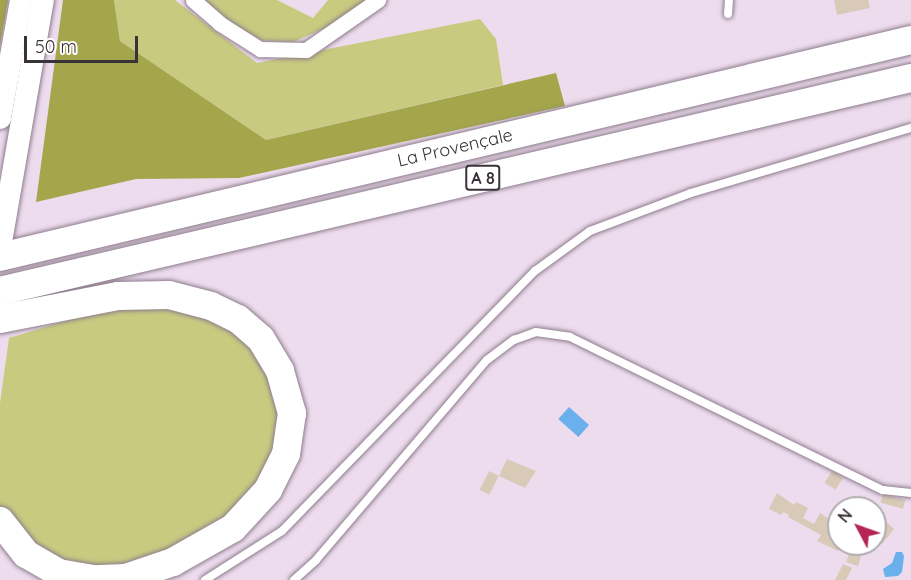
<!DOCTYPE html>
<meta charset="utf-8">
<style>
body{margin:0}
#map{position:relative;width:911px;height:580px;overflow:hidden;background:#eddcee;font-family:Quicksand,sans-serif}
div>[style]{position:absolute}
.green>*{inset:0;background:#c8cb7f}
.forest>*{inset:0;background:#a3a64b}
.water>*{inset:0;background:#69b0ec;transform-origin:0 0}
.building>*{inset:0;background:#d9cab8;transform-origin:0 0}
.roads{filter:drop-shadow(0 0 2px #8d7d8d) drop-shadow(0 0 2px #8d7d8d)}
.service>*{height:8px;margin:-4px;padding:0 4px;transform-origin:4px;border-radius:4px;background:#fff}
.minor>*{height:15px;margin:-7.5px;padding:0 7.5px;transform-origin:7.5px;border-radius:7.5px;background:#fff}
.secondary>*{height:22px;margin:-11px;padding:0 11px;transform-origin:11px;border-radius:11px;background:#fff}
.motorway>*{height:28px;margin:-14px;padding:0 14px;transform-origin:14px;border-radius:14px;background:#fff}
span{translate:-50% -50%;white-space:nowrap;text-align:center;line-height:1.15;-webkit-text-stroke:4.5px #fff;paint-order:stroke}
.shield-label span{padding:2px 4px;background:#fff;border:2px solid;border-radius:4px;-webkit-text-stroke-width:0}
.shield-label{font-size:16px;color:#393239;font-weight:700}
.street-label{font-size:18px;color:#393239}
.north{position:absolute;left:827px;top:496px;width:60px;height:60px;box-sizing:border-box;background:#fff;border:2px solid #b0adb0;border-radius:50%;rotate:311deg;font-size:16px;font-weight:700;line-height:24px;text-align:center;color:#393239}
.north::after{content:'';display:block;margin:auto;width:21px;height:27px;background:#b52555;clip-path:polygon(50% 0,100% 100%,50% 72%,0 100%)}
.scale{position:absolute;left:24px;top:36px;width:114px;height:27px;box-sizing:border-box;border:3px solid #393239;border-top:0;padding-left:8px;font-size:18px;line-height:21px;white-space:nowrap;color:#393239;-webkit-text-stroke:4px #fff;paint-order:stroke}
</style>
<div id="map">
<div class="green">
<div style="clip-path:polygon(114px 0,175px 0,257px 63px,480px 19px,496px 39px,503px 85px,266px 140px,120px 41px)"></div>
<div style="clip-path:polygon(200px 0,277px 0,313px 18px,328px 0,366px 0,330px 26px,293px 42px,256px 40px,218px 16px)"></div>
<div style="clip-path:polygon(150px 306px,196px 313px,231px 330px,259px 355px,277px 393px,279px 427px,272px 463px,251px 498px,219px 525px,126px 570px,62px 567px,10px 527px,0 506px,0 403px,9px 338px,99px 311px)"></div>
</div>
<div class="forest">
<div style="clip-path:polygon(0 0,8px 0,0 46px)"></div>
<div style="clip-path:polygon(63px 0,114px 0,120px 41px,266px 140px,556px 73px,565px 106px,239px 178px,136px 179px,36px 202px)"></div>
</div>
<div class="water">
<div style="left:569px;top:407px;width:27px;height:16px;rotate:42deg"></div>
<div style="clip-path:polygon(896px 552px,902px 552px,904px 556px,902px 572px,898px 576px,885px 577px,883px 569px,892px 563px)"></div>
</div>
<div class="building">
<div style="clip-path:polygon(834px 0,868px 0,870px 8px,837px 15px)"></div>
<div style="clip-path:polygon(507px 459px,536px 471px,525px 488px,499px 476px)"></div>
<div style="left:489px;top:471px;width:11px;height:21px;rotate:27deg"></div>
<div style="left:832px;top:471px;width:13px;height:14px;rotate:32deg"></div>
<div style="clip-path:polygon(777px 493px,794px 505px,796px 502px,808px 508px,803px 518px,814px 524px,820px 513px,839px 526px,839px 544px,841px 544px,838px 551px,817px 541px,821px 535px,788px 517px,789px 515px,783px 512px,781px 515px,769px 509px)"></div>
<div style="left:883px;top:494px;width:23px;height:9px;rotate:15deg"></div>
<div style="clip-path:polygon(883px 519px,894px 529px,882px 544px,875px 540px,875px 520px,880px 523px)"></div>
<div style="clip-path:polygon(853px 544px,865px 544px,858px 566px,846px 562px)"></div>
<div style="clip-path:polygon(843px 564px,852px 568px,846px 580px,835px 580px)"></div>
</div>
<div class="roads">
<div class="service">
<div style="left:728px;top:14px;width:14px;rotate:-86deg"></div>
<div style="left:205px;top:580px;width:91px;rotate:-32.5deg"></div>
<div style="left:282px;top:531px;width:363px;rotate:-45.8deg"></div>
<div style="left:535px;top:271px;width:68px;rotate:-36deg"></div>
<div style="left:590px;top:231px;width:108px;rotate:-20.6deg"></div>
<div style="left:691px;top:193px;width:229px;rotate:-16.5deg"></div>
<div style="left:294px;top:580px;width:30px;rotate:-42deg"></div>
<div style="left:316px;top:560px;width:263px;rotate:-49.5deg"></div>
<div style="left:487px;top:360px;width:34px;rotate:-37deg"></div>
<div style="left:514px;top:340px;width:23px;rotate:-20deg"></div>
<div style="left:536px;top:332px;width:34px;rotate:8deg"></div>
<div style="left:570px;top:337px;width:348px;rotate:26.1deg"></div>
<div style="left:883px;top:490px;width:28px;rotate:6deg"></div>
</div>
<div class="minor">
<div style="left:193px;top:0;width:35px;rotate:41deg"></div>
<div style="left:219px;top:23px;width:49px;rotate:32.4deg"></div>
<div style="left:260px;top:49px;width:46px;rotate:1.2deg"></div>
<div style="left:306px;top:50px;width:88px;rotate:-34.8deg"></div>
</div>
<div class="secondary">
<div style="left:0;top:118px;width:120px;rotate:-79.9deg"></div>
<div style="left:0;top:248px;width:252px;rotate:-80.2deg"></div>
</div>
<div class="motorway">
<div style="left:0;top:257px;width:936px;rotate:-13.4deg"></div>
<div style="left:0;top:291px;width:936px;rotate:-13.16deg"></div>
<div style="left:0;top:319px;width:120px;rotate:-11deg"></div>
<div style="left:118px;top:296px;width:51px;rotate:-1.1deg"></div>
<div style="left:169px;top:295px;width:43px;rotate:14.7deg"></div>
<div style="left:211px;top:306px;width:30px;rotate:26deg"></div>
<div style="left:238px;top:319px;width:30px;rotate:41deg"></div>
<div style="left:261px;top:339px;width:37px;rotate:59deg"></div>
<div style="left:280px;top:371px;width:44px;rotate:74.1deg"></div>
<div style="left:292px;top:413px;width:41px;rotate:98.3deg"></div>
<div style="left:286px;top:454px;width:40px;rotate:116.6deg"></div>
<div style="left:268px;top:490px;width:52px;rotate:132.6deg"></div>
<div style="left:233px;top:528px;width:69px;rotate:150.5deg"></div>
<div style="left:173px;top:562px;width:50px;rotate:161.2deg"></div>
<div style="left:126px;top:578px;width:33px;rotate:178deg"></div>
<div style="left:93px;top:579px;width:35px;rotate:-170deg"></div>
<div style="left:59px;top:573px;width:38px;rotate:-150deg"></div>
<div style="left:26px;top:554px;width:42px;rotate:-128.2deg"></div>
</div>
</div>
<div class="shield-label">
<span style="left:483px;top:178px">A 8</span>
</div>
<div class="street-label">
<span style="left:455px;top:148px;rotate:-13deg">La Provençale</span>
</div>
<div class="north">N</div>
<div class="scale">50 m</div>
</div>
